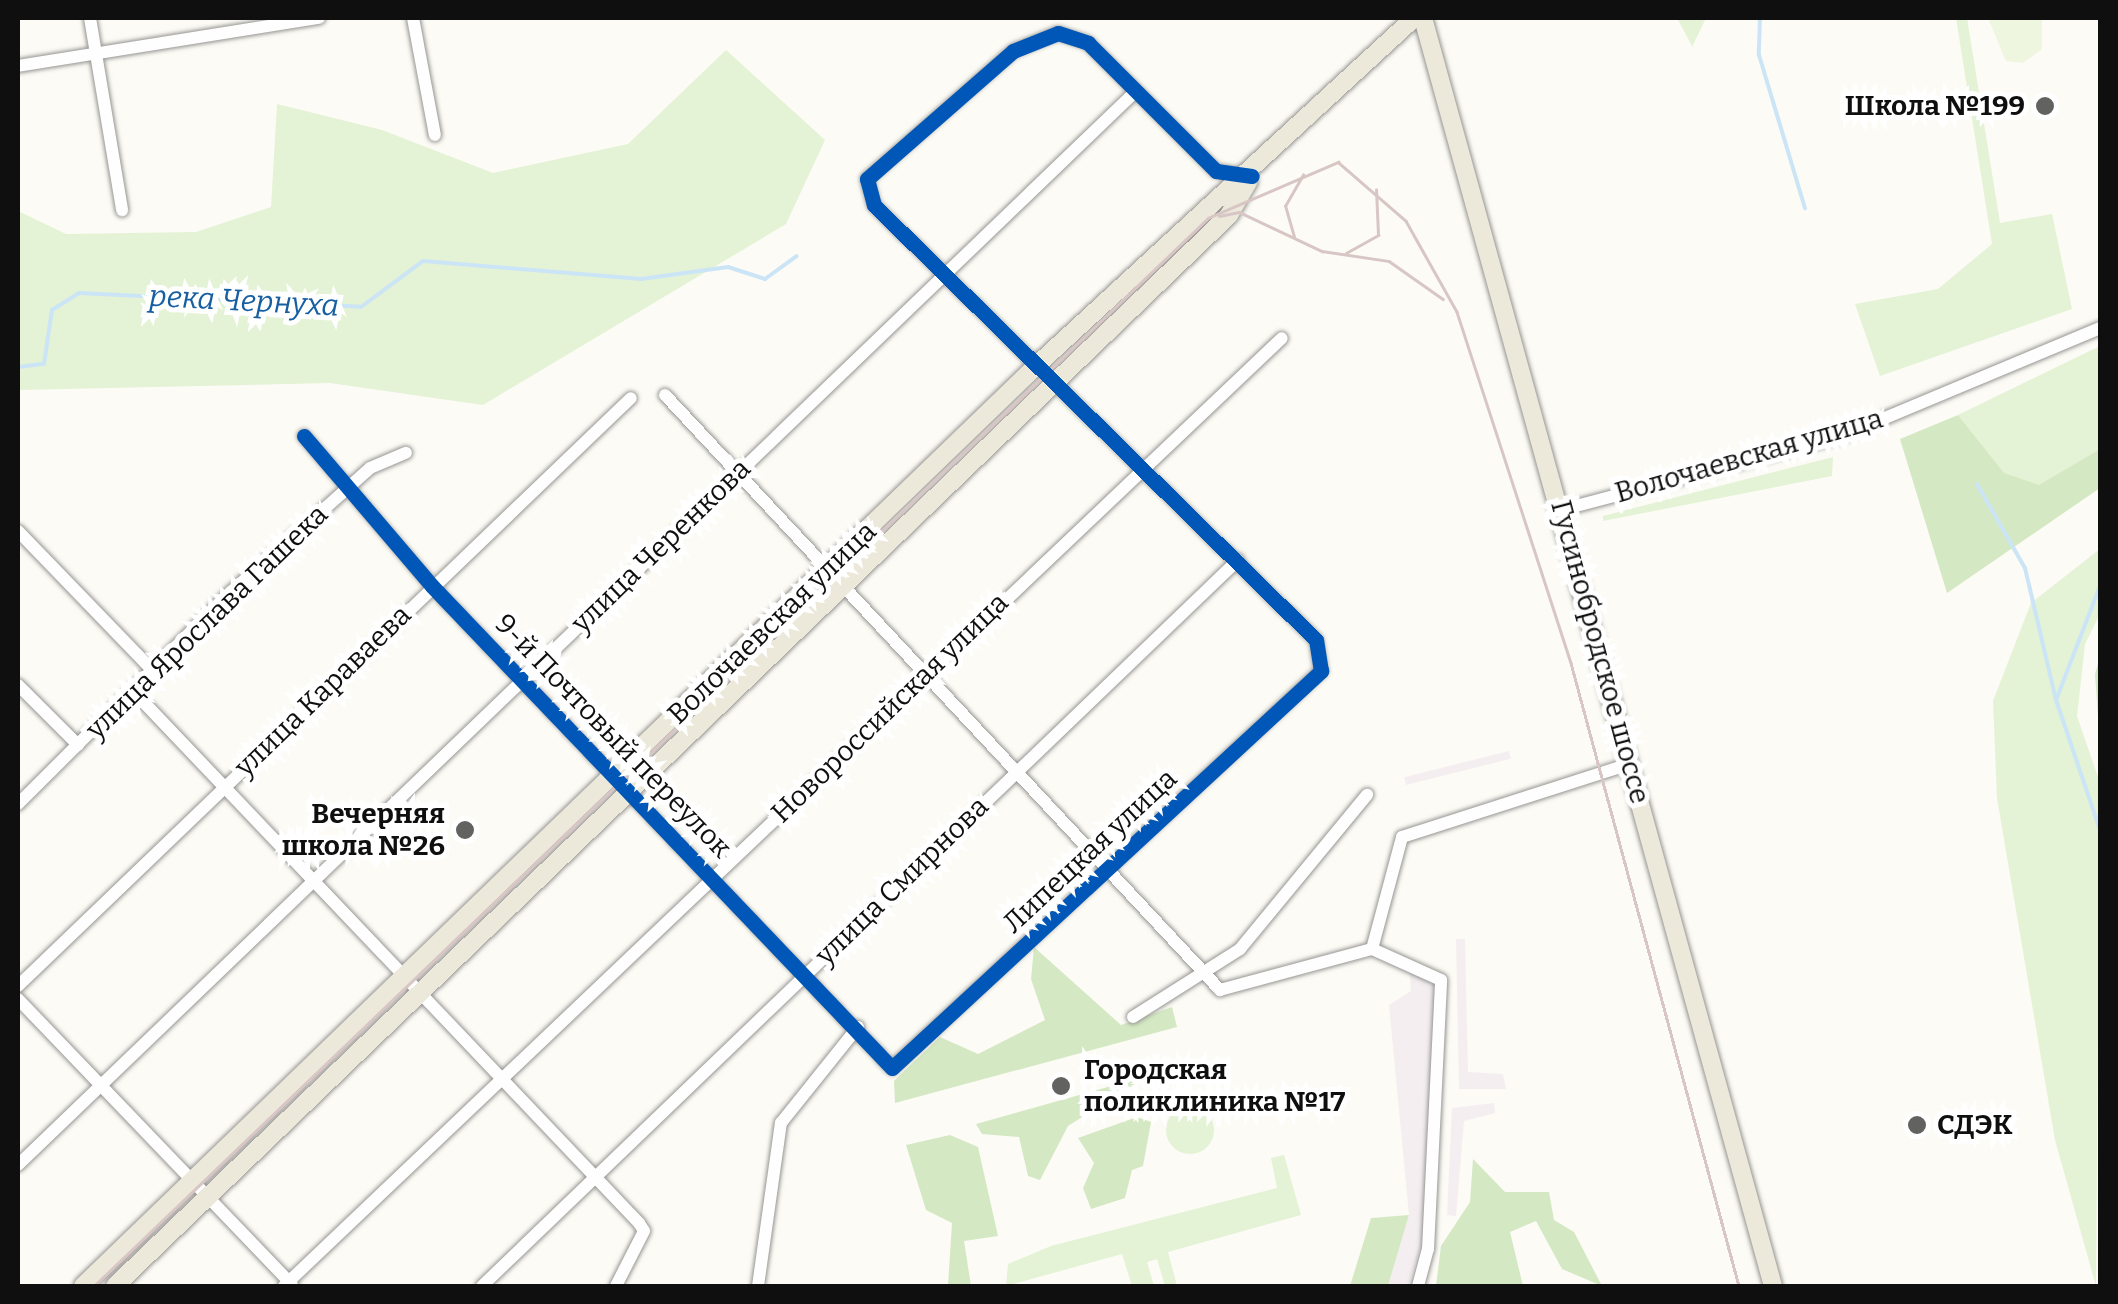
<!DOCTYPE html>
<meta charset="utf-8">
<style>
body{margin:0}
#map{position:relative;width:2118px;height:1304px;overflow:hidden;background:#fcfbf5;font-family:Bitter,serif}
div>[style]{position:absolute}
.industrial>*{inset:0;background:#f4eef1;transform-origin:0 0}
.green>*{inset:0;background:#e4f2d5}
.round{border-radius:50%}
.forest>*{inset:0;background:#d4e9c3}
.pitch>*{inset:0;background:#eef6df}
.stream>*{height:4px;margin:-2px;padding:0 2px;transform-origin:2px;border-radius:2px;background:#cce5f6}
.roads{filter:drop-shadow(0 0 2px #969593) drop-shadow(0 0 2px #969593)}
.minor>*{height:12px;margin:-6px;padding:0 6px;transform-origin:6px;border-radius:6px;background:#fffefe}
.major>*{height:18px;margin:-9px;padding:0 9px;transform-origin:9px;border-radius:9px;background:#ece9db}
.tram>*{height:2.5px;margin:-1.25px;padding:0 1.25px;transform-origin:1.25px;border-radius:1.25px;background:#d8c6c5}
.cycleway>*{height:15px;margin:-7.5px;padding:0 7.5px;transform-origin:7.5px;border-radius:7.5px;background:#0057b8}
.dots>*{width:28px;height:28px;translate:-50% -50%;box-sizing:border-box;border:5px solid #fff;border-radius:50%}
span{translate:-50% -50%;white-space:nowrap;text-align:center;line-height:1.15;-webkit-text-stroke:10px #fff;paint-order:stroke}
.poi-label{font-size:28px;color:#0f0f0f;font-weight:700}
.right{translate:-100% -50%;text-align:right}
.left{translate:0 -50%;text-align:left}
.street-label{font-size:28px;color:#0f0f0f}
.water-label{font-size:30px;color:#185fa2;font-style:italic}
.frame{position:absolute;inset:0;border:20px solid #0f0f0f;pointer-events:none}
</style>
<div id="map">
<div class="industrial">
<div style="left:1509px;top:751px;width:8px;height:108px;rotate:76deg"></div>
<div style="clip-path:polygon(1456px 939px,1465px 939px,1468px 1072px,1503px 1074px,1506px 1089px,1459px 1089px)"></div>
<div style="clip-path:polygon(1409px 965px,1436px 981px,1426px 1230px,1408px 1286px,1388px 1286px,1409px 1215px,1389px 1005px,1411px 991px)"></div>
<div style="clip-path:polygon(1494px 1103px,1495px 1113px,1464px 1121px,1456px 1216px,1447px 1215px,1452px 1108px)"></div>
</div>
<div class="green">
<div style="clip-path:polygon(1677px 18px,1706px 18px,1692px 47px,1692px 46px)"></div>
<div style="clip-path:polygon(1956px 18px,1967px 18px,2000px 223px,2052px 214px,2072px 309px,1880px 376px,1855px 304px,1938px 289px,1992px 244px)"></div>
<div style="clip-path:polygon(726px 50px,825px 140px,786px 224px,483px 405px,330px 383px,18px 390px,18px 211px,66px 234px,196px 232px,271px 207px,277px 104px,382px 130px,493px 173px,628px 144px)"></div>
<div style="clip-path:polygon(2100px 346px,2100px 449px,2039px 486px,2004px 474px,1958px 415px)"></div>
<div style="clip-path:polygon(1833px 457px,1832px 476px,1603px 521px,1603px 516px)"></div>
<div style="clip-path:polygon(2100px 549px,2100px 614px,2085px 644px,2077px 716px,2100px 783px,2096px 1286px,2055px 1140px,1997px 798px,1993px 701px,2031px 603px)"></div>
<div class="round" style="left:1166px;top:1106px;width:48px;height:48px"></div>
<div style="clip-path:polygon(1284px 1155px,1301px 1215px,1168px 1252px,1177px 1286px,1165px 1286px,1157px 1259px,1147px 1262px,1154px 1286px,1132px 1286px,1122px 1254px,1006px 1286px,1008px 1264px,1051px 1246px,1277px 1188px,1271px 1158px)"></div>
</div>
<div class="forest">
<div style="clip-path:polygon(1958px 415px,2004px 473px,2039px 485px,2100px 449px,2100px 488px,1947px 593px,1900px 439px)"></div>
<div style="clip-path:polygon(2100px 657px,2100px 744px,2095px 674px)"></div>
<div style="clip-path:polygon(1034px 947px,1121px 1025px,1172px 1007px,1177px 1027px,895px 1103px,894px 1081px,940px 1037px,978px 1054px,1045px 1020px,1031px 979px)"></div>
<div style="clip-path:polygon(1147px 1076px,1068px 1126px,1040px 1180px,1028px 1176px,1019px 1137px,982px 1134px,976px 1124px)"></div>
<div style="clip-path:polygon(1137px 1117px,1151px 1122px,1143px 1166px,1132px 1170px,1125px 1198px,1091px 1209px,1083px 1188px,1094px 1163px,1078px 1138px)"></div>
<div style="clip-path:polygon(950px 1135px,978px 1147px,998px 1236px,964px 1241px,971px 1286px,948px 1286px,952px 1223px,926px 1210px,906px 1145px)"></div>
<div style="clip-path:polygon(1473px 1159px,1505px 1192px,1549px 1192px,1554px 1220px,1574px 1232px,1602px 1286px,1562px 1269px,1536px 1221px,1510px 1232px,1523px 1286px,1436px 1286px,1441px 1246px,1470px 1202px)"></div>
<div style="clip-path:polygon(1409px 1215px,1388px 1286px,1350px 1286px,1371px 1218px)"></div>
</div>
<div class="pitch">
<div style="clip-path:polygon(1988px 18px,2042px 18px,2042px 49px,2023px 63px,2006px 61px)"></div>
</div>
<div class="stream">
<div style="left:1760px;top:18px;width:37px;rotate:92deg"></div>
<div style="left:1759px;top:55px;width:160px;rotate:73.3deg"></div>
<div style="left:18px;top:367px;width:26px;rotate:-7deg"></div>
<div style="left:44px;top:364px;width:55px;rotate:-81.6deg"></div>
<div style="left:52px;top:310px;width:32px;rotate:-32deg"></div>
<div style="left:79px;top:293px;width:282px;rotate:2.8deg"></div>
<div style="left:361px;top:307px;width:77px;rotate:-36.6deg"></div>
<div style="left:423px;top:261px;width:219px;rotate:4.7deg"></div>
<div style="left:641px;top:279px;width:88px;rotate:-7.9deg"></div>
<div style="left:728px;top:267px;width:39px;rotate:18deg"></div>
<div style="left:765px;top:279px;width:39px;rotate:-36deg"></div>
<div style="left:1977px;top:484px;width:97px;rotate:60.3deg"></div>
<div style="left:2025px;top:568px;width:136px;rotate:76.8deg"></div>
<div style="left:2100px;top:586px;width:122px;rotate:111.1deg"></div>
<div style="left:2056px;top:700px;width:137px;rotate:71.3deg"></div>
</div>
<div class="roads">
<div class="minor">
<div style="left:90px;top:18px;width:195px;rotate:80.5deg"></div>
<div style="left:413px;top:18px;width:119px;rotate:79.4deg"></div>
<div style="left:18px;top:66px;width:305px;rotate:-9.1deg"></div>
<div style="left:665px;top:395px;width:814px;rotate:46.99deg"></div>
<div style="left:1220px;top:990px;width:157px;rotate:-15.1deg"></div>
<div style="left:304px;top:436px;width:197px;rotate:49.5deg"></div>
<div style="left:432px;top:586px;width:666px;rotate:46.34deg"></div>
<div style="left:892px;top:1068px;width:585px;rotate:-42.78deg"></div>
<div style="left:1321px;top:671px;width:31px;rotate:-99deg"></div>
<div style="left:1316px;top:640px;width:620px;rotate:-135.46deg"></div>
<div style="left:874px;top:205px;width:27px;rotate:-105deg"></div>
<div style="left:867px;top:179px;width:194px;rotate:-41.2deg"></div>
<div style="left:1013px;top:51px;width:48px;rotate:-21.8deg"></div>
<div style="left:1058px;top:33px;width:32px;rotate:18deg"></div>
<div style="left:1088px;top:43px;width:181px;rotate:45deg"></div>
<div style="left:1216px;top:171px;width:34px;rotate:8deg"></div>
<div style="left:1561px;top:510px;width:291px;rotate:-14.8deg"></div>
<div style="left:1842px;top:436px;width:280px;rotate:-22.7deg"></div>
<div style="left:18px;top:531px;width:196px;rotate:46deg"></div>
<div style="left:18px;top:685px;width:85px;rotate:45deg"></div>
<div style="left:134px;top:692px;width:733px;rotate:46.44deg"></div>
<div style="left:639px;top:1223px;width:9px;rotate:58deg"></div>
<div style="left:644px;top:1231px;width:62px;rotate:117deg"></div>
<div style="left:18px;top:804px;width:301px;rotate:-44.9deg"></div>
<div style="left:231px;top:592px;width:186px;rotate:-41.7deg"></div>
<div style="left:370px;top:468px;width:39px;rotate:-23deg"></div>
<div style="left:18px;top:986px;width:849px;rotate:-43.81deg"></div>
<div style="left:18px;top:999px;width:396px;rotate:46.2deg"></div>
<div style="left:1133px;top:1017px;width:127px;rotate:-32.4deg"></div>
<div style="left:1240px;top:949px;width:200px;rotate:-50.5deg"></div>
<div style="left:18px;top:1165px;width:1546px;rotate:-43.85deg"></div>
<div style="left:284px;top:1286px;width:1376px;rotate:-43.53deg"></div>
<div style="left:482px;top:1286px;width:1048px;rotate:-43.84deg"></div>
<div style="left:758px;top:1286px;width:165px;rotate:-82deg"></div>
<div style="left:781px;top:1123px;width:123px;rotate:-51.3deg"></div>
<div style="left:1418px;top:1286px;width:38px;rotate:-75deg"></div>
<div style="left:1428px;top:1249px;width:269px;rotate:-87.2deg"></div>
<div style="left:1441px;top:980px;width:76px;rotate:-155.8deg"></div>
<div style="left:1372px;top:949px;width:116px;rotate:-75deg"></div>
<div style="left:1402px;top:837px;width:239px;rotate:-17.8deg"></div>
</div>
<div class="major">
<div style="left:1423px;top:18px;width:1315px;rotate:74.57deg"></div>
<div style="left:83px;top:1286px;width:1326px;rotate:-43.99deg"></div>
<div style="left:1037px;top:365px;width:512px;rotate:-42.63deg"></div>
<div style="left:115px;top:1286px;width:1545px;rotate:-43.87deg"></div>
<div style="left:1229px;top:215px;width:39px;rotate:-60deg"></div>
</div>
</div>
<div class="tram">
<div style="left:1219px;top:216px;width:20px;rotate:-11deg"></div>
<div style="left:1239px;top:212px;width:92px;rotate:25.2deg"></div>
<div style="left:1322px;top:251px;width:68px;rotate:8.5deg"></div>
<div style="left:1389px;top:261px;width:66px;rotate:35.1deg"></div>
<div style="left:1294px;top:237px;width:32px;rotate:-106deg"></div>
<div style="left:1285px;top:206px;width:36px;rotate:-60deg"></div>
<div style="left:1346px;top:253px;width:37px;rotate:-29deg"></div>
<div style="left:1378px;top:235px;width:45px;rotate:-92.5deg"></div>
<div style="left:94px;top:1286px;width:1543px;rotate:-43.79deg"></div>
<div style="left:1208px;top:218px;width:142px;rotate:-23.3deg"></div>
<div style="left:1338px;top:162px;width:90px;rotate:40.9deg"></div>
<div style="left:1406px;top:221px;width:104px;rotate:60.7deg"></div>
<div style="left:1457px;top:312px;width:369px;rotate:72deg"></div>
<div style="left:1571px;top:663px;width:645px;rotate:74.91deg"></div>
</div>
<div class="cycleway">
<div style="left:304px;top:436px;width:197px;rotate:49.5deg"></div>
<div style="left:432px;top:586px;width:666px;rotate:46.34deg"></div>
<div style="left:892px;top:1068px;width:585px;rotate:-42.78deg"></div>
<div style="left:1321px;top:671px;width:31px;rotate:-99deg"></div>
<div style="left:1316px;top:640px;width:620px;rotate:-135.46deg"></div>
<div style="left:874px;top:205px;width:27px;rotate:-105deg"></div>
<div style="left:867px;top:179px;width:194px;rotate:-41.2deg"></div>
<div style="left:1013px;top:51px;width:48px;rotate:-21.8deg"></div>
<div style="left:1058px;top:33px;width:32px;rotate:18deg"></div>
<div style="left:1088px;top:43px;width:181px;rotate:45deg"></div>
<div style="left:1216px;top:171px;width:36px;rotate:8deg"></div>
</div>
<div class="dots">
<div style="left:2045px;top:106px;background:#626260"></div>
<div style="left:465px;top:830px;background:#626260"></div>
<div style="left:1061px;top:1086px;background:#626260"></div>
<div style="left:1917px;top:1125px;background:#626260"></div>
</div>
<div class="poi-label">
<span class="right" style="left:2025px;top:106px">Школа №199</span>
<span class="right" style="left:445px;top:830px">Вечерняя<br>школа №26</span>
<span class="left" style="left:1084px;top:1086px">Городская<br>поликлиника №17</span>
<span class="left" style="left:1937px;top:1125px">СДЭК</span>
</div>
<div class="street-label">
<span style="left:1749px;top:456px;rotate:-16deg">Волочаевская улица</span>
<span style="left:661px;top:546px;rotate:-44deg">улица Черенкова</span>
<span style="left:207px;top:622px;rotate:-44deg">улица Ярослава Гашека</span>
<span style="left:772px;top:623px;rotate:-44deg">Волочаевская улица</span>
<span style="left:1600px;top:652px;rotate:75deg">Гусинобродское шоссе</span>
<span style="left:323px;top:691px;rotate:-44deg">улица Караваева</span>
<span style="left:890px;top:708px;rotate:-44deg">Новороссийская улица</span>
<span style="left:613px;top:736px;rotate:46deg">9-й Почтовый переулок</span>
<span style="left:1090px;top:851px;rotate:-43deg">Липецкая улица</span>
<span style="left:902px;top:881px;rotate:-44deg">улица Смирнова</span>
</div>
<div class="water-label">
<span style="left:244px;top:301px;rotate:3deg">река Чернуха</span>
</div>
<div class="frame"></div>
</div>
